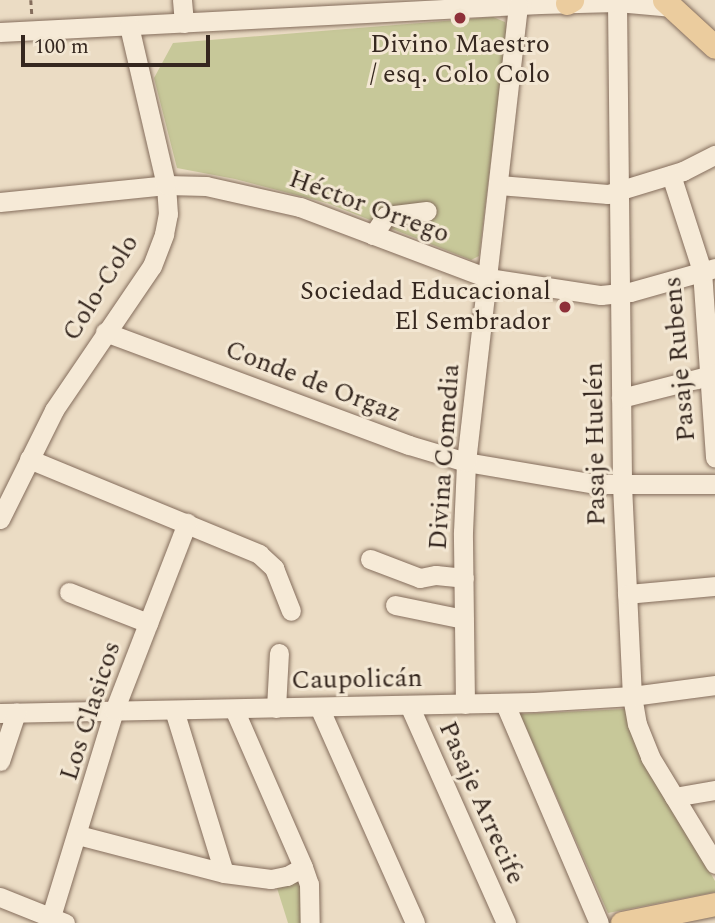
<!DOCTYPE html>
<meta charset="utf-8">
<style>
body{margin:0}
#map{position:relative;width:715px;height:923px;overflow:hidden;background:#ebdcc4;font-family:Spectral,serif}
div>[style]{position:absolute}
.green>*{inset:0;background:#c7c899}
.path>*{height:2.5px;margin-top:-1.25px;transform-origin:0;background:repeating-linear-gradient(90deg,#846d5c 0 5px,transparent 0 8.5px)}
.roads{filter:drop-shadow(0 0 2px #846d5c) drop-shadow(0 0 2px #846d5c)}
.minor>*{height:19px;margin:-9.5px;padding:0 9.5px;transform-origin:9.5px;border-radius:9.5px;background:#f6ead7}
.major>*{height:23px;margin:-11.5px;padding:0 11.5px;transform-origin:11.5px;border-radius:11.5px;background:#ebcc9e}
.dots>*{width:19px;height:19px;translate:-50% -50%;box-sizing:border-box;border:4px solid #f3e7d3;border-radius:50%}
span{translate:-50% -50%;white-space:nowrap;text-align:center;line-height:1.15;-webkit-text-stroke:6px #f3e7d3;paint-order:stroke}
.poi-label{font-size:26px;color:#35271f}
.right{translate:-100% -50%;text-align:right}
.street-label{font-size:26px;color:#35271f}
.scale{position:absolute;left:21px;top:35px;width:189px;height:32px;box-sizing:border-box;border:4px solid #35271f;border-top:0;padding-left:9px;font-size:21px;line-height:24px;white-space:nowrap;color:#35271f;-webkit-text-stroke:5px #f3e7d3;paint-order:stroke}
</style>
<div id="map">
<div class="green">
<div style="clip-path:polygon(493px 17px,505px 22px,507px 31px,479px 256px,471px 260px,327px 203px,235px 179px,177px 168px,154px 78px,173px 43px)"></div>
<div style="clip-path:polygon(625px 709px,653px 773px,715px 881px,715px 892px,608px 913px,520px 714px)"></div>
<div style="clip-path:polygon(300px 877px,303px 923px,288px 923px,277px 888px)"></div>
</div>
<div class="path">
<div style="left:31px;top:0;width:14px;rotate:86deg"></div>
</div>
<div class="roads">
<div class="minor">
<div style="left:182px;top:0;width:23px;rotate:85deg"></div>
<div style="left:617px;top:2px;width:483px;rotate:89.4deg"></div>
<div style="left:622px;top:485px;width:211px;rotate:87.3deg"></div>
<div style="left:632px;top:696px;width:28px;rotate:80deg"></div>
<div style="left:637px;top:724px;width:35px;rotate:68deg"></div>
<div style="left:650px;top:757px;width:125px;rotate:58.7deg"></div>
<div style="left:0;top:32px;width:541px;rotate:-2.97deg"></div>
<div style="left:540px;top:4px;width:77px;rotate:-1.5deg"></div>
<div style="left:617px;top:2px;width:56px;rotate:5.1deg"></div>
<div style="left:671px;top:175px;width:101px;rotate:72.1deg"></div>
<div style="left:702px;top:271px;width:187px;rotate:86deg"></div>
<div style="left:499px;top:185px;width:109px;rotate:4.7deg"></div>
<div style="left:608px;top:194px;width:78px;rotate:-17deg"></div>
<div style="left:683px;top:171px;width:36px;rotate:-27deg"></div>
<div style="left:0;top:202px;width:167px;rotate:-5.8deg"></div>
<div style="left:166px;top:185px;width:40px;rotate:1.4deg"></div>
<div style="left:206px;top:186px;width:96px;rotate:12.6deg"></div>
<div style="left:300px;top:207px;width:201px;rotate:20.7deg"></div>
<div style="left:488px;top:278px;width:114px;rotate:8.6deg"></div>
<div style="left:601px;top:295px;width:29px;rotate:-6deg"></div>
<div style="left:630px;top:292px;width:88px;rotate:-15.8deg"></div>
<div style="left:373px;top:235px;width:23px;rotate:-56deg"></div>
<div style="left:386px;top:216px;width:41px;rotate:-7deg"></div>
<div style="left:105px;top:332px;width:324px;rotate:20.4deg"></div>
<div style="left:409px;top:445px;width:59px;rotate:16.6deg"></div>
<div style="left:466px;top:462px;width:132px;rotate:9.6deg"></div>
<div style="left:596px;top:484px;width:119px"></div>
<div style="left:621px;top:398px;width:97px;rotate:-14.3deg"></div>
<div style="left:29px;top:459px;width:249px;rotate:22.4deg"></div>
<div style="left:259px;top:554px;width:21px;rotate:43deg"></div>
<div style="left:274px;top:568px;width:46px;rotate:68.4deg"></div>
<div style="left:0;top:519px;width:122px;rotate:-63.6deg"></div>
<div style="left:54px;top:410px;width:174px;rotate:-55.8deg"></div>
<div style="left:152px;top:266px;width:34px;rotate:-69deg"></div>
<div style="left:164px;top:234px;width:20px;rotate:-79deg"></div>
<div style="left:168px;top:214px;width:29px;rotate:-94deg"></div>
<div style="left:166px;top:185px;width:163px;rotate:-103.1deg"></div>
<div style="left:370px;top:559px;width:53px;rotate:20.8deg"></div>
<div style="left:420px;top:578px;width:16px;rotate:-11deg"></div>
<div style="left:436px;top:575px;width:28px;rotate:6deg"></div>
<div style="left:69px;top:592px;width:85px;rotate:21.4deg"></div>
<div style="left:627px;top:594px;width:88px;rotate:-5.2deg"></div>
<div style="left:395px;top:605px;width:70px;rotate:11.5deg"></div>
<div style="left:465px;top:704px;width:172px;rotate:-90.7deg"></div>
<div style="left:463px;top:532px;width:70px;rotate:-87.5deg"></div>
<div style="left:466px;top:462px;width:460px;rotate:-83.5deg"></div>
<div style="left:505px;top:704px;width:238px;rotate:66.8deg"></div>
<div style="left:409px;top:705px;width:239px;rotate:66deg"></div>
<div style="left:319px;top:707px;width:236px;rotate:66deg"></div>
<div style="left:276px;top:708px;width:55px;rotate:-86.9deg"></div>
<div style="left:234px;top:709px;width:172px;rotate:66.4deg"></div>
<div style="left:303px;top:867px;width:18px;rotate:71deg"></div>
<div style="left:309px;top:884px;width:39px;rotate:89deg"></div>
<div style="left:174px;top:710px;width:170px;rotate:72.9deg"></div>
<div style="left:0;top:713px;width:534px;rotate:-1.18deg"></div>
<div style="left:534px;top:702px;width:98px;rotate:-3.5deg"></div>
<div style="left:632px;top:696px;width:84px;rotate:-7.5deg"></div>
<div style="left:0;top:761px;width:51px;rotate:-71.6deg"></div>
<div style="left:674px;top:797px;width:42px;rotate:-9.7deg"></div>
<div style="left:78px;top:835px;width:151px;rotate:14.6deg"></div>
<div style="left:224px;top:873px;width:47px;rotate:7.3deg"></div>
<div style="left:271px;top:879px;width:16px;rotate:-11deg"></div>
<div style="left:287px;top:876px;width:18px;rotate:-29deg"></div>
<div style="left:0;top:897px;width:70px;rotate:21.8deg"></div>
<div style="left:49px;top:923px;width:222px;rotate:-73deg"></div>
<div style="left:114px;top:711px;width:202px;rotate:-68.8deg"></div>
</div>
<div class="major">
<div style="left:664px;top:0;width:69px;rotate:42.7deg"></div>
<div style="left:567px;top:3px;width:6px;rotate:-31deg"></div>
<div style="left:622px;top:923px;width:95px;rotate:-11.5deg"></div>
</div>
</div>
<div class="dots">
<div style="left:460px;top:18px;background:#8e3039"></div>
<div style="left:565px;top:307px;background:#8e3039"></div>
</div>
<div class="poi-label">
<span style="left:460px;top:60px">Divino Maestro<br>/ esq. Colo Colo</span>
<span class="right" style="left:551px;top:307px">Sociedad Educacional<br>El Sembrador</span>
</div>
<div class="street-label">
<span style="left:369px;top:207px;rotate:20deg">Héctor Orrego</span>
<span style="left:101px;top:288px;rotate:-58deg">Colo-Colo</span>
<span style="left:680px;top:359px;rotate:-95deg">Pasaje Rubens</span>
<span style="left:313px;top:382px;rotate:21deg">Conde de Orgaz</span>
<span style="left:596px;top:444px;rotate:-91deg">Pasaje Huelén</span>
<span style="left:445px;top:457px;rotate:-86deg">Divina Comedia</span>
<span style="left:357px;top:680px;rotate:-1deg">Caupolicán</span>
<span style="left:91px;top:711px;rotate:-72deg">Los Clasicos</span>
<span style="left:481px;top:803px;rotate:66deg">Pasaje Arrecife</span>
</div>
<div class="scale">100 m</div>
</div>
